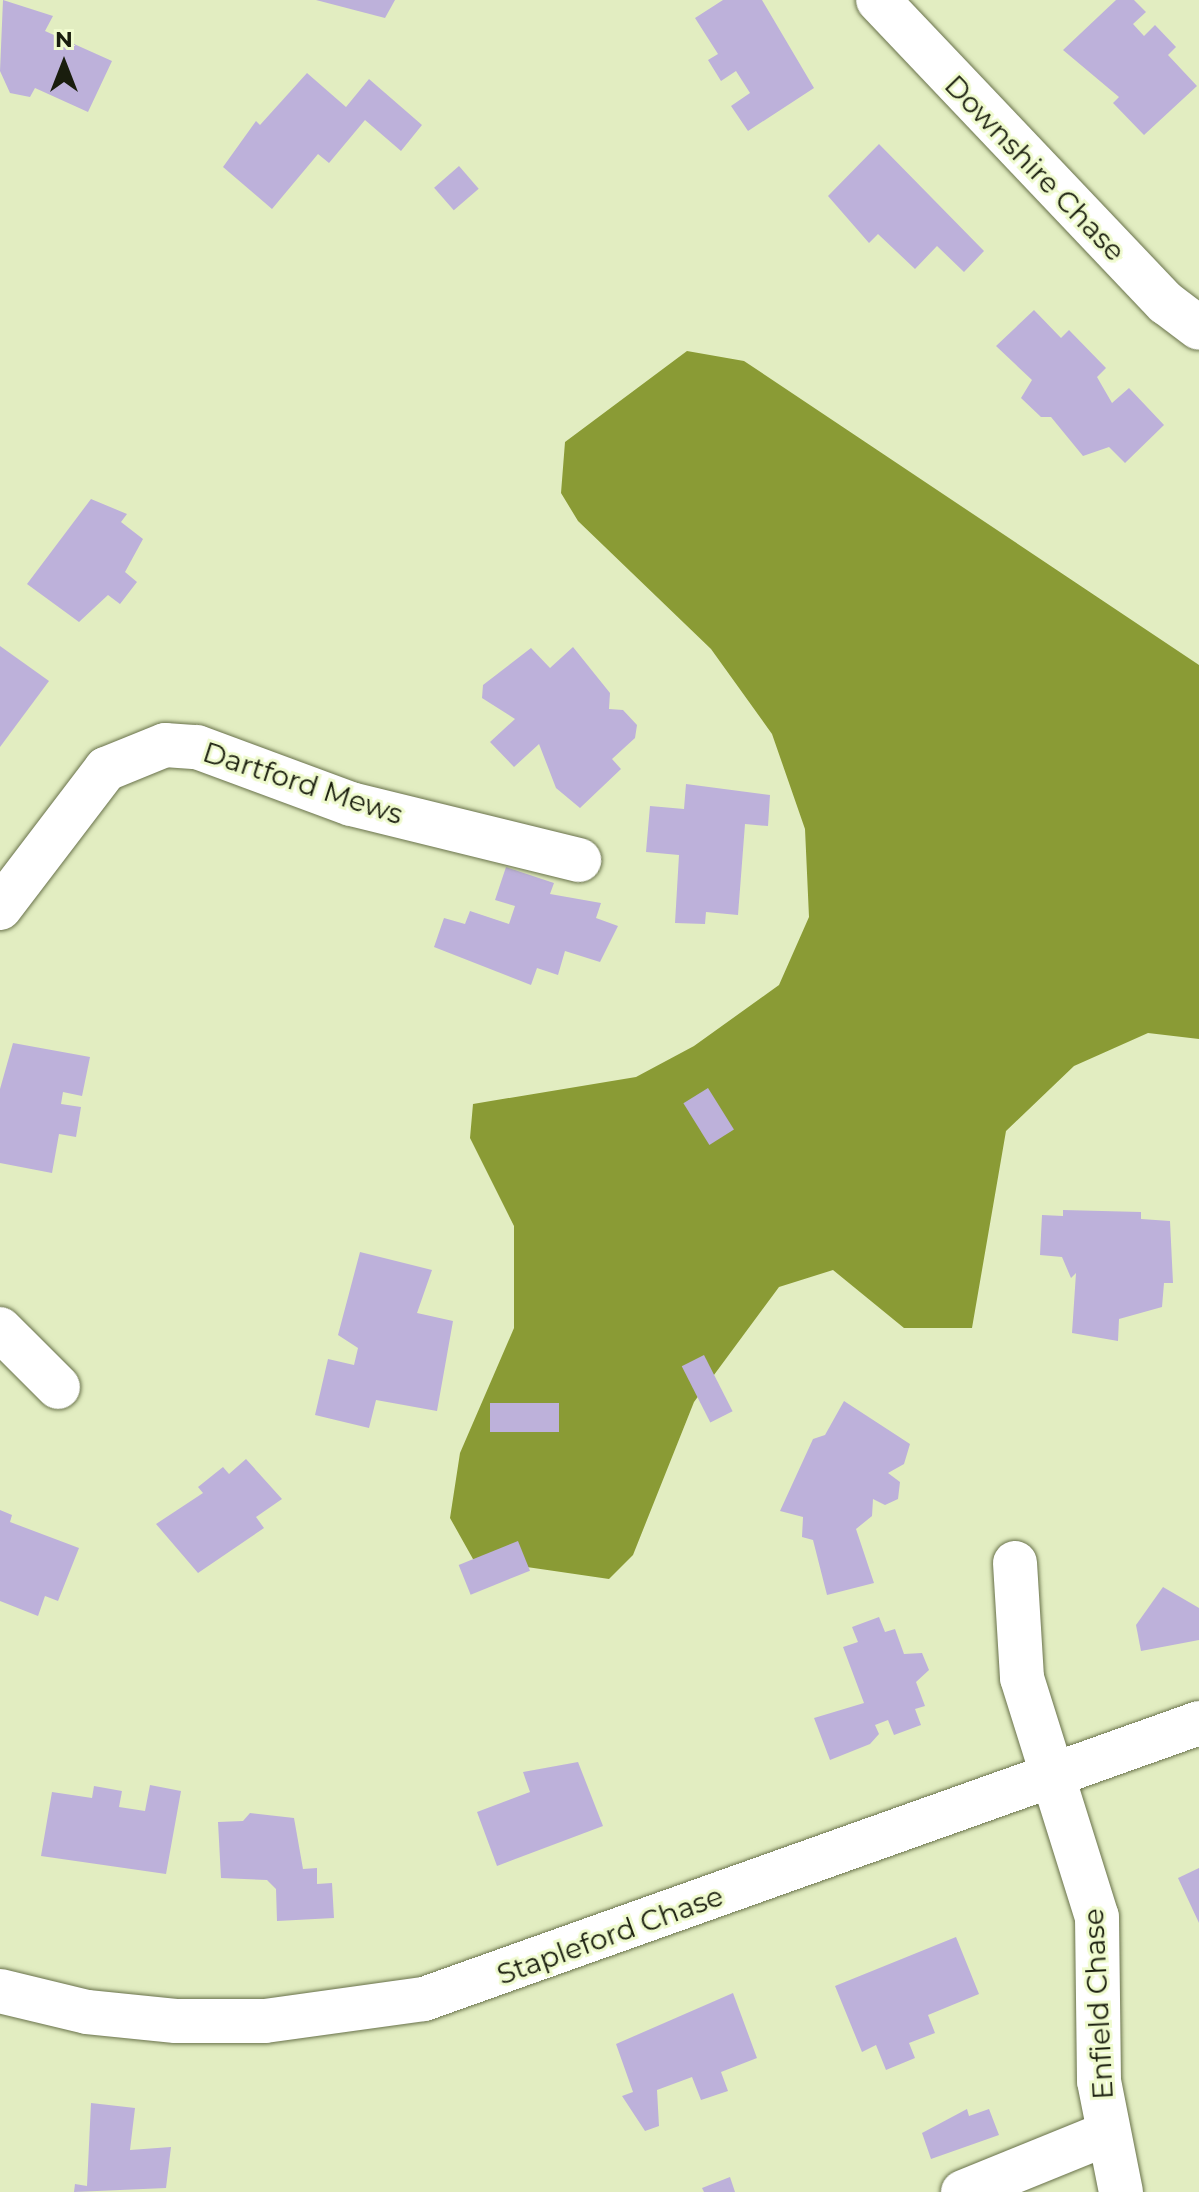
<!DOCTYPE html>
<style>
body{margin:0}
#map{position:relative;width:1199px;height:2192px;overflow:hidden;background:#e2edc1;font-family:Montserrat,sans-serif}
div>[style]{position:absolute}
.water>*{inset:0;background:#8a9b35}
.building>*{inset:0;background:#bdb1da;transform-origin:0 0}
.roads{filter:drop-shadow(0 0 2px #69724b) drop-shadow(0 0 2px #69724b)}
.minor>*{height:44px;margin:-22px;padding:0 22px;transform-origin:22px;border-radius:22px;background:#fff}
span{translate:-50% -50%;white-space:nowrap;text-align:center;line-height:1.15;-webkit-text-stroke:6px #efface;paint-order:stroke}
.street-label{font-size:28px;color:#191d0d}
.north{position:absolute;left:24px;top:24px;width:80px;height:80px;-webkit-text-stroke:6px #efface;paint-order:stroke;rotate:0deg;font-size:22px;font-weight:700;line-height:32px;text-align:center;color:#191d0d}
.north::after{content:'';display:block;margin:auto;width:28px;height:36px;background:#191d0d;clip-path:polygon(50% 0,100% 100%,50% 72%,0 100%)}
</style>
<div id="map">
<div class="water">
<div style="clip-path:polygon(687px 351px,744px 361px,1199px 665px,1199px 1039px,1148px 1033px,1074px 1066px,1006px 1131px,972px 1328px,904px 1328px,833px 1270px,779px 1287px,694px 1402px,633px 1555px,609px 1579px,473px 1559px,450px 1518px,460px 1453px,514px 1328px,514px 1226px,470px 1138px,473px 1104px,636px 1077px,694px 1046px,779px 985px,809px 917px,805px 829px,772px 734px,711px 649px,578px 521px,561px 493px,565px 442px)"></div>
</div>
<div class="building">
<div style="clip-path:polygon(3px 0,53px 16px,45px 31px,112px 61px,88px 112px,35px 88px,30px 97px,10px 93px,0 71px)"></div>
<div style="clip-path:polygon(316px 0,395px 0,385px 18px)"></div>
<div style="clip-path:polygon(723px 0,762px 0,814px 88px,748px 131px,731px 106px,750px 93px,736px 71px,721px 81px,708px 60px,718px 54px,695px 18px)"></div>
<div style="clip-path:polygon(1116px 0,1134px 0,1146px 12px,1133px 24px,1144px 36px,1155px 25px,1176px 47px,1168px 55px,1197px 86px,1144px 135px,1113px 103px,1119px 97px,1063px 50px)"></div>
<div style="clip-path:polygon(307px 73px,346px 107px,369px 79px,422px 125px,401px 151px,365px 120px,329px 163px,318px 154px,272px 209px,223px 167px,256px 121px,260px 125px)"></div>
<div style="clip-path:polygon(879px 144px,984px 251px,964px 272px,937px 246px,915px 269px,878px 234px,869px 243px,828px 196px)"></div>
<div style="left:459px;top:166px;width:30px;height:33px;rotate:49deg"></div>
<div style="clip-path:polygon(1034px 310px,1061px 338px,1069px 330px,1106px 368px,1097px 377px,1112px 403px,1129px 388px,1164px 425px,1125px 463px,1109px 447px,1083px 456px,1051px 417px,1041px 417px,1021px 398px,1032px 380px,996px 346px)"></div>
<div style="clip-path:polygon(91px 499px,127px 514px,121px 522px,143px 539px,125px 572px,137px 582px,120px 604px,108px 595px,79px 622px,27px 584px)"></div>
<div style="clip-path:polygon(0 646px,49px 681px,0 747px)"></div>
<div style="clip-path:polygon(573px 647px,610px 693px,609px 709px,623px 710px,637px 725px,635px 738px,612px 759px,621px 769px,580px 808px,556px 788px,539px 744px,514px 767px,490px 742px,515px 719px,482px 698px,483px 685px,531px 648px,550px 668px)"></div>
<div style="clip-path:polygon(686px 784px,770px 795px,768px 826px,745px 824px,738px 915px,706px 912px,705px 924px,675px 923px,679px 855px,646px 852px,650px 806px,684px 809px)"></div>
<div style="clip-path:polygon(506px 867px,554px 883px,550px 894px,601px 903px,596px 918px,618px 926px,600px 962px,565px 951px,558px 975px,537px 968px,531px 985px,434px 947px,444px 918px,465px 924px,470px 911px,509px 924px,515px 906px,495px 900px)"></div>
<div style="clip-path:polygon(13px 1043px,90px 1057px,82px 1096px,63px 1092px,61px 1104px,81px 1107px,76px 1137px,59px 1134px,52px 1173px,0 1163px,0 1089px)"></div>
<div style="left:708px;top:1088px;width:49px;height:29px;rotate:58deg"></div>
<div style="clip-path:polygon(1063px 1210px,1141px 1212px,1141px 1219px,1170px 1221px,1173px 1283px,1164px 1283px,1162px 1307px,1119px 1319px,1118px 1341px,1072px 1333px,1076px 1273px,1071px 1278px,1062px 1257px,1040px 1255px,1042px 1215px,1063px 1216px)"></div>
<div style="clip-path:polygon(360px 1252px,432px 1270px,417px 1313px,453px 1321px,437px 1411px,376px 1400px,369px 1428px,315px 1415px,328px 1359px,354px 1365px,358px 1348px,338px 1335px)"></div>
<div style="left:704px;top:1355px;width:63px;height:25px;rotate:63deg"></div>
<div style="clip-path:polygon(844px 1401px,910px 1444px,904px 1464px,888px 1473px,900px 1482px,898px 1499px,885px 1505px,873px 1499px,872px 1516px,856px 1529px,874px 1583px,827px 1595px,813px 1540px,802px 1537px,803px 1517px,780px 1511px,813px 1439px,825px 1435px)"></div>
<div style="left:490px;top:1403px;width:69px;height:29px"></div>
<div style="clip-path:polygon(246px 1459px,282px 1499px,256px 1517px,264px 1528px,198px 1573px,156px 1524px,203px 1493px,198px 1487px,223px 1467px,229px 1474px)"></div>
<div style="clip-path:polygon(0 1510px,12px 1515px,10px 1522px,79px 1548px,58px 1601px,45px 1596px,38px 1616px,0 1601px)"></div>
<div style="left:518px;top:1541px;width:32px;height:64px;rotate:68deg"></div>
<div style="clip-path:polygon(1163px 1587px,1199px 1608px,1199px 1640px,1141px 1651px,1136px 1625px)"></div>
<div style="clip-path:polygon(879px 1617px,885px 1632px,895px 1629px,904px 1654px,922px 1653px,929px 1670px,916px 1682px,925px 1706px,915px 1709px,921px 1725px,894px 1735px,888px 1720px,875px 1725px,879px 1734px,870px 1744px,830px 1760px,814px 1718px,864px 1703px,843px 1647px,858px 1642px,852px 1627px)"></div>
<div style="clip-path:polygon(578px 1762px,603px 1826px,497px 1866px,477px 1812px,530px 1792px,523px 1772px)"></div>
<div style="clip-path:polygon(150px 1785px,181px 1791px,166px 1874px,41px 1856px,52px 1792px,92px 1798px,94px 1786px,122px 1791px,119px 1807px,145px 1811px)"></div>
<div style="clip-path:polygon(250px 1813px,294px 1818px,303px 1869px,317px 1868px,317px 1884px,332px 1883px,334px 1918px,277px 1921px,276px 1889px,267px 1880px,221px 1878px,218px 1822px,243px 1821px)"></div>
<div style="clip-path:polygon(1199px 1868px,1199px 1923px,1178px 1878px)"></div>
<div style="clip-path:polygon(956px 1937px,979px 1994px,928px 2015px,935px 2033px,909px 2043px,915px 2058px,886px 2070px,876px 2045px,862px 2052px,835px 1986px)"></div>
<div style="clip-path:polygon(733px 1993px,757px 2058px,721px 2072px,728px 2091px,701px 2100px,692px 2077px,657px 2090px,659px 2126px,645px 2131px,622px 2096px,633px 2092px,616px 2044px)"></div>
<div style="clip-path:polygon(91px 2103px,135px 2108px,130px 2150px,171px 2147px,166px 2188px,74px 2192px,75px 2184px,87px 2186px)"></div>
<div style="clip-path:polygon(967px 2109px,969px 2116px,989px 2109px,999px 2135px,931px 2159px,922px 2133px)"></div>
<div style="clip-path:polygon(730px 2177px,735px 2192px,704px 2192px,702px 2188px)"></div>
</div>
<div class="roads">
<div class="minor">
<div style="left:878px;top:0;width:418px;rotate:46.5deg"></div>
<div style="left:1166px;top:303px;width:41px;rotate:37.1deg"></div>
<div style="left:0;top:908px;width:175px;rotate:-52.7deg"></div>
<div style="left:106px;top:769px;width:64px;rotate:-22.1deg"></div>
<div style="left:165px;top:745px;width:32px;rotate:4deg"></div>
<div style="left:197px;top:747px;width:164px;rotate:20.3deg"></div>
<div style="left:351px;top:804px;width:235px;rotate:13.8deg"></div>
<div style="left:0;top:1329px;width:82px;rotate:45deg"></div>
<div style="left:1015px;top:1563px;width:115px;rotate:86.5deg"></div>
<div style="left:1022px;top:1678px;width:250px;rotate:72.6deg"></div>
<div style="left:1097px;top:1917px;width:164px;rotate:89.3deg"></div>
<div style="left:1099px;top:2081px;width:113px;rotate:78.8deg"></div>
<div style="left:0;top:1991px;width:89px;rotate:13.6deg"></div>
<div style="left:87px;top:2012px;width:89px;rotate:5.8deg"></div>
<div style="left:176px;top:2021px;width:89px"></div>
<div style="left:265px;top:2021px;width:161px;rotate:-7.9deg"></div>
<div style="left:424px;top:1999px;width:823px;rotate:-19.6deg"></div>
<div style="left:963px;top:2192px;width:154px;rotate:-22.1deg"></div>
</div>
</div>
<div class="street-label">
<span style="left:1035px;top:168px;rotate:46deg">Downshire Chase</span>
<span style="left:303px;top:783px;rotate:18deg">Dartford Mews</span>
<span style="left:610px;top:1935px;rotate:-20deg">Stapleford Chase</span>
<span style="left:1098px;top:2004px;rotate:-93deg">Enfield Chase</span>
</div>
<div class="north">N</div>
</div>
